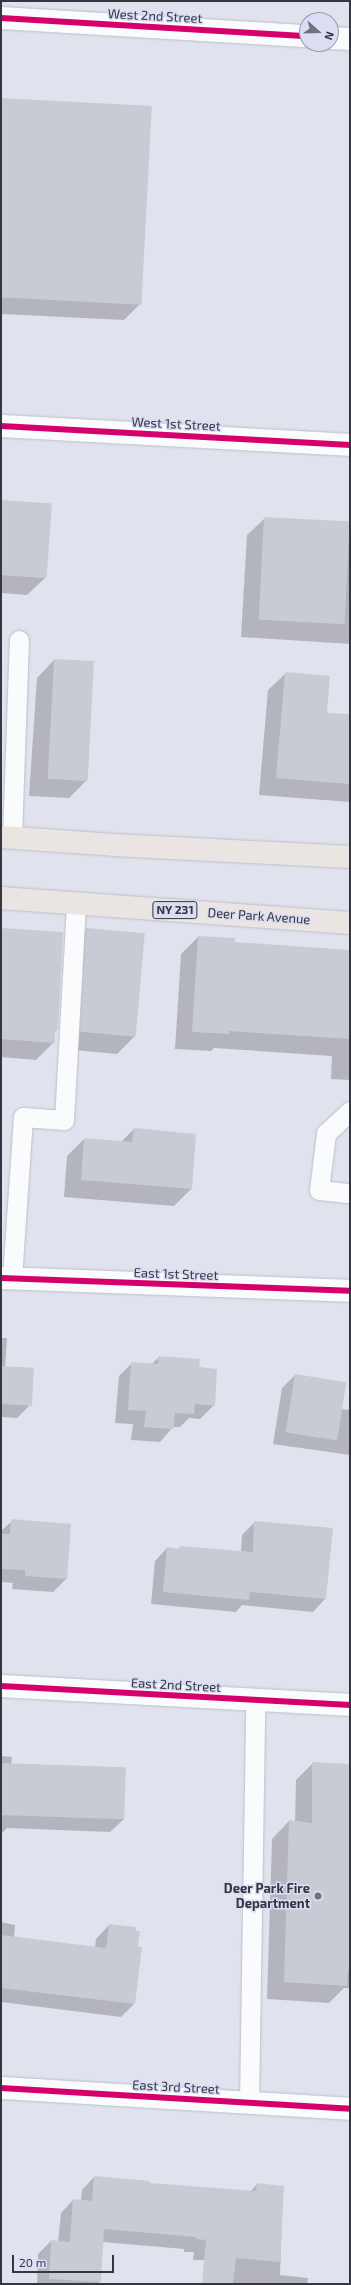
<!DOCTYPE html>
<style>
body{margin:0}
#map{position:relative;width:351px;height:2285px;overflow:hidden;background:#e0e2ee;font-family:"Exo 2",sans-serif}
div>[style]{position:absolute}
.shadow>*{inset:0;background:#0003}
.building>*{inset:0;background:#c9cbd4;transform-origin:0 0}
.roads{filter:drop-shadow(0 0 1px #bdbfc9) drop-shadow(0 0 1px #bdbfc9)}
.lane>*{height:19px;margin:-9.5px;padding:0 9.5px;transform-origin:9.5px;border-radius:9.5px;background:#fafbfc}
.street>*{height:22px;margin:-11px;padding:0 11px;transform-origin:11px;border-radius:11px;background:#fafbfc}
.primary>*{height:22px;margin:-11px;padding:0 11px;transform-origin:11px;border-radius:11px;background:#eae5e2}
.cycleway>*{height:6px;margin:-3px;padding:0 3px;transform-origin:3px;border-radius:3px;background:#d6006c}
.dots>*{width:11px;height:11px;translate:-50% -50%;box-sizing:border-box;border:2px solid #daddf4;border-radius:50%}
span{translate:-50% -50%;white-space:nowrap;text-align:center;line-height:1.15;-webkit-text-stroke:3px #daddf4;paint-order:stroke}
.shield-label span{padding:1px 3px;background:#daddf4;border:1px solid;border-radius:3px;-webkit-text-stroke-width:0}
.shield-label{font-size:12px;color:#35363f;font-weight:700}
.street-label{font-size:13px;color:#35363f}
.poi-label{font-size:13px;color:#35363f;font-weight:700}
.right{translate:-100% -50%;text-align:right}
.frame{position:absolute;inset:0;border:2px solid #35363f;pointer-events:none}
.north{position:absolute;left:299px;top:12px;width:40px;height:40px;box-sizing:border-box;background:#daddf4;border:1px solid #989aac;border-radius:50%;rotate:110deg;font-size:11px;font-weight:700;line-height:16px;text-align:center;color:#35363f}
.north::after{content:'';display:block;margin:auto;width:14px;height:18px;background:#71727c;clip-path:polygon(50% 0,100% 100%,50% 72%,0 100%)}
.scale{position:absolute;left:12px;top:2255px;width:102px;height:18px;box-sizing:border-box;border:2px solid #35363f;border-top:0;padding-left:5px;font-size:12px;line-height:14px;white-space:nowrap;color:#35363f;-webkit-text-stroke:3px #daddf4;paint-order:stroke}
</style>
<div id="map">
<div class="shadow">
<div style="clip-path:polygon(1px 99px,142px 302px,124px 320px,1px 314px)"></div>
<div style="clip-path:polygon(1px 501px,51px 505px,45px 578px,27px 595px,1px 593px)"></div>
<div style="clip-path:polygon(265px 518px,350px 523px,350px 644px,241px 637px,247px 535px)"></div>
<div style="clip-path:polygon(54px 660px,86px 781px,69px 798px,29px 796px,37px 678px)"></div>
<div style="clip-path:polygon(286px 673px,326px 714px,350px 715px,350px 802px,259px 795px,268px 690px)"></div>
<div style="clip-path:polygon(1px 929px,57px 1030px,54px 1032px,54px 1042px,36px 1060px,1px 1057px)"></div>
<div style="clip-path:polygon(86px 929px,135px 1036px,117px 1054px,63px 1049px,69px 946px)"></div>
<div style="clip-path:polygon(198px 937px,234px 943px,350px 951px,350px 1080px,331px 1079px,332px 1056px,214px 1048px,211px 1051px,175px 1049px,181px 954px)"></div>
<div style="clip-path:polygon(134px 1129px,191px 1189px,174px 1206px,64px 1197px,67px 1156px,84px 1139px,121px 1142px)"></div>
<div style="clip-path:polygon(1px 1338px,7px 1338px,5px 1367px,30px 1405px,17px 1418px,1px 1417px)"></div>
<div style="clip-path:polygon(159px 1357px,198px 1368px,214px 1405px,200px 1419px,189px 1418px,180px 1427px,173px 1427px,160px 1442px,131px 1440px,133px 1424px,115px 1423px,119px 1376px,132px 1363px,151px 1365px)"></div>
<div style="clip-path:polygon(295px 1375px,341px 1409px,350px 1410px,350px 1455px,273px 1444px,282px 1388px)"></div>
<div style="clip-path:polygon(12px 1521px,66px 1579px,53px 1592px,12px 1589px,13px 1583px,1px 1582px,1px 1531px)"></div>
<div style="clip-path:polygon(255px 1522px,325px 1599px,313px 1612px,242px 1605px,236px 1612px,151px 1604px,155px 1561px,167px 1548px,178px 1549px,181px 1547px,241px 1552px,242px 1535px)"></div>
<div style="clip-path:polygon(1px 1756px,12px 1757px,11px 1764px,124px 1819px,110px 1832px,7px 1828px,1px 1834px)"></div>
<div style="clip-path:polygon(313px 1763px,350px 1765px,350px 1988px,344px 1988px,329px 2003px,267px 1999px,272px 1839px,289px 1821px,295px 1822px,296px 1780px)"></div>
<div style="clip-path:polygon(1px 1922px,15px 1925px,14px 1938px,95px 1948px,96px 1939px,109px 1925px,134px 2004px,121px 2017px,1px 2002px)"></div>
<div style="clip-path:polygon(94px 2177px,148px 2184px,250px 2192px,257px 2184px,283px 2187px,280px 2275px,308px 2278px,307px 2284px,208px 2284px,209px 2260px,193px 2260px,194px 2252px,184px 2252px,184px 2249px,102px 2242px,100px 2282px,98px 2284px,37px 2284px,38px 2254px,51px 2241px,58px 2242px,61px 2213px,73px 2200px,81px 2201px,82px 2190px)"></div>
<div style="clip-path:polygon(1px 2178px,2px 2178px,1px 2195px)"></div>
</div>
<div class="building">
<div style="left:1px;top:98px;width:151px;height:199px;rotate:3deg"></div>
<div style="left:1px;top:500px;width:51px;height:75px;rotate:4deg"></div>
<div style="left:264px;top:517px;width:86px;height:103px;rotate:3deg"></div>
<div style="left:54px;top:659px;width:40px;height:120px;rotate:3deg"></div>
<div style="clip-path:polygon(285px 672px,330px 676px,327px 713px,350px 714px,350px 784px,276px 778px)"></div>
<div style="clip-path:polygon(1px 928px,63px 932px,58px 1030px,55px 1030px,55px 1043px,1px 1039px)"></div>
<div style="left:86px;top:928px;width:59px;height:104px;rotate:5deg"></div>
<div style="clip-path:polygon(198px 936px,235px 938px,235px 942px,350px 950px,350px 1039px,229px 1031px,229px 1034px,192px 1032px)"></div>
<div style="clip-path:polygon(134px 1128px,196px 1134px,192px 1189px,81px 1180px,84px 1138px,132px 1142px)"></div>
<div style="clip-path:polygon(158px 1356px,200px 1359px,199px 1367px,217px 1369px,215px 1406px,195px 1404px,194px 1414px,175px 1413px,174px 1429px,144px 1427px,146px 1411px,128px 1410px,131px 1362px,158px 1364px)"></div>
<div style="left:1px;top:1366px;width:33px;height:38px;rotate:3deg"></div>
<div style="left:295px;top:1374px;width:52px;height:59px;rotate:9deg"></div>
<div style="clip-path:polygon(11px 1519px,71px 1524px,67px 1579px,25px 1576px,25px 1570px,1px 1569px,1px 1534px,10px 1534px)"></div>
<div style="clip-path:polygon(254px 1521px,333px 1528px,326px 1599px,250px 1592px,249px 1600px,163px 1592px,167px 1547px,180px 1549px,180px 1546px,253px 1552px)"></div>
<div style="clip-path:polygon(312px 1762px,350px 1764px,350px 1970px,348px 1970px,347px 1986px,284px 1982px,289px 1820px,312px 1823px)"></div>
<div style="left:1px;top:1763px;width:125px;height:52px;rotate:2deg"></div>
<div style="clip-path:polygon(109px 1924px,136px 1927px,136px 1931px,140px 1931px,138px 1947px,142px 1947px,135px 2004px,1px 1988px,1px 1935px,106px 1948px)"></div>
<div style="clip-path:polygon(94px 2176px,150px 2181px,150px 2183px,256px 2191px,257px 2183px,284px 2186px,280px 2262px,236px 2258px,233px 2284px,202px 2284px,206px 2240px,196px 2239px,196px 2237px,104px 2229px,101px 2282px,49px 2279px,51px 2240px,70px 2242px,73px 2199px,92px 2201px)"></div>
</div>
<div class="roads">
<div class="lane">
<div style="left:12px;top:838px;width:198px;rotate:-88deg"></div>
<div style="left:350px;top:1111px;width:33px;rotate:137deg"></div>
<div style="left:326px;top:1133px;width:57px;rotate:97deg"></div>
<div style="left:319px;top:1190px;width:31px;rotate:6deg"></div>
<div style="left:12px;top:1278px;width:161px;rotate:-86.1deg"></div>
<div style="left:23px;top:1117px;width:41px;rotate:4.2deg"></div>
<div style="left:64px;top:1120px;width:217px;rotate:-86.8deg"></div>
<div style="left:249px;top:2103px;width:403px;rotate:-89.1deg"></div>
</div>
<div class="street">
<div style="left:1px;top:18px;width:307px;rotate:3.4deg"></div>
<div style="left:331px;top:38px;width:19px;rotate:3deg"></div>
<div style="left:1px;top:426px;width:350px;rotate:3.1deg"></div>
<div style="left:1px;top:1278px;width:349px;rotate:2.1deg"></div>
<div style="left:1px;top:1686px;width:350px;rotate:3.1deg"></div>
<div style="left:1px;top:2088px;width:350px;rotate:3.4deg"></div>
</div>
<div class="primary">
<div style="left:1px;top:837px;width:113px;rotate:4deg"></div>
<div style="left:114px;top:845px;width:236px;rotate:2.9deg"></div>
<div style="left:1px;top:898px;width:350px;rotate:4.1deg"></div>
</div>
</div>
<div class="cycleway">
<div style="left:1px;top:18px;width:307px;rotate:3.4deg"></div>
<div style="left:1px;top:426px;width:350px;rotate:3.1deg"></div>
<div style="left:1px;top:1278px;width:349px;rotate:2.1deg"></div>
<div style="left:1px;top:1686px;width:350px;rotate:3.1deg"></div>
<div style="left:1px;top:2088px;width:350px;rotate:3.4deg"></div>
</div>
<div class="dots">
<div style="left:318px;top:1896px;background:#71727c"></div>
</div>
<div class="shield-label">
<span style="left:175px;top:910px">NY 231</span>
</div>
<div class="street-label">
<span style="left:155px;top:16px;rotate:3deg">West 2nd Street</span>
<span style="left:176px;top:424px;rotate:3deg">West 1st Street</span>
<span style="left:259px;top:916px;rotate:4deg">Deer Park Avenue</span>
<span style="left:176px;top:1274px;rotate:2deg">East 1st Street</span>
<span style="left:176px;top:1685px;rotate:3deg">East 2nd Street</span>
<span style="left:176px;top:2087px;rotate:3deg">East 3rd Street</span>
</div>
<div class="poi-label">
<span class="right" style="left:310px;top:1896px">Deer Park Fire<br>Department</span>
</div>
<div class="frame"></div>
<div class="north">N</div>
<div class="scale">20 m</div>
</div>
